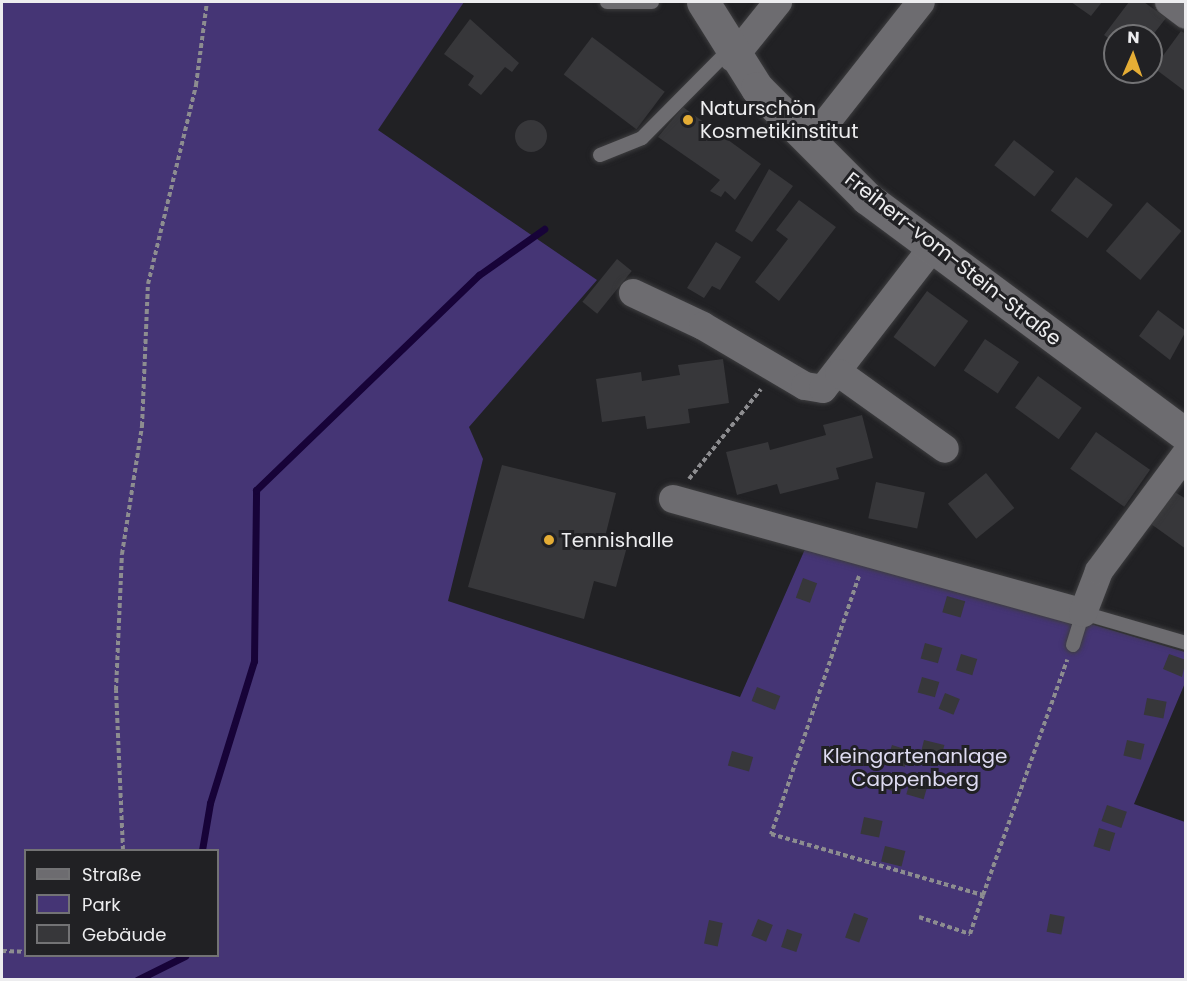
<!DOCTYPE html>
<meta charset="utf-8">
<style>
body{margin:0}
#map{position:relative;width:1187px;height:981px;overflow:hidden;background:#212124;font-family:Poppins,sans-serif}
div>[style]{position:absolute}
.green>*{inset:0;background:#453575}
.stream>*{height:7px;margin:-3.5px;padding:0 3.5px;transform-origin:3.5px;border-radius:3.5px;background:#170338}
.building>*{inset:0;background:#37373a;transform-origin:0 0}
.round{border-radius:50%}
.path>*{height:4px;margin-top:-2px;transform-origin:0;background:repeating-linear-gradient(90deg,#8d8d90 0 4.5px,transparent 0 7.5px)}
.roads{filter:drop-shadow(0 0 2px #3d3d3f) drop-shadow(0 0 2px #3d3d3f)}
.lane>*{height:14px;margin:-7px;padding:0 7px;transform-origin:7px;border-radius:7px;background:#6d6c70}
.street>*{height:28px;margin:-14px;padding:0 14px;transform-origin:14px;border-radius:14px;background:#6d6c70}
.secondary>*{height:33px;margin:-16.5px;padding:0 16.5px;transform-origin:16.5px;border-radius:16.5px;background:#6d6c70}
.dots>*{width:16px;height:16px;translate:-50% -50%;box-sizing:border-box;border:3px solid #212124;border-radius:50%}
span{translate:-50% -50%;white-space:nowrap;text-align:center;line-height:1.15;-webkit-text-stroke:6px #212124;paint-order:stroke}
.poi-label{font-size:20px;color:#ededef}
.left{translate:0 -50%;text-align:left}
.street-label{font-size:20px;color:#ededef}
.park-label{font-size:20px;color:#dedbf1}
.frame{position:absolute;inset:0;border:3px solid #ededef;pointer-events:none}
.legend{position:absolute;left:24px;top:849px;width:195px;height:108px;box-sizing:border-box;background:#212124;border:2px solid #737375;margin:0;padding:8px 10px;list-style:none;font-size:18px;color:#ededef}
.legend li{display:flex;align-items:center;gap:12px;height:30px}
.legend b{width:30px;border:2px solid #737375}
.north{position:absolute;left:1103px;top:24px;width:60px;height:60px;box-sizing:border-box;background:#212124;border:2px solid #737375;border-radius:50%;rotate:2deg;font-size:16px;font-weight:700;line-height:24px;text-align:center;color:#ededef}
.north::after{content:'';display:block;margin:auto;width:21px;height:27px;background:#e5ad35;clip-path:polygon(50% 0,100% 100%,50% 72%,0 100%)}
</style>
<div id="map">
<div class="green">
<div style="clip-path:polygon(evenodd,2px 2px,464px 2px,378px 130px,597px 280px,469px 427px,483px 459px,448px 601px,740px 697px,809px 540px,1185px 652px,1185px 683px,1134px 804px,1185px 822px,1185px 979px,2px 980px,2px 2px,26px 850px,218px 850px,218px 956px,26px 956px,26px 850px)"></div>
</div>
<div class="stream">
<div style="left:202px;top:850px;width:48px;rotate:-80.3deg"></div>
<div style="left:210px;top:803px;width:149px;rotate:-72.8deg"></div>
<div style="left:254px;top:661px;width:171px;rotate:-89.3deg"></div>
<div style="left:256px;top:490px;width:310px;rotate:-44deg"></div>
<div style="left:479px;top:275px;width:80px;rotate:-35.3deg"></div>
<div style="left:137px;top:980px;width:54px;rotate:-26.6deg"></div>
</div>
<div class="building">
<div style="clip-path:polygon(1071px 2px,1102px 2px,1091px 16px)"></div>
<div style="clip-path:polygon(1129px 2px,1144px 2px,1166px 18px,1152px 36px,1115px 36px,1115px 43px,1104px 35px)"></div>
<div style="clip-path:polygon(470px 19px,519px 63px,512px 72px,505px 67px,481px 95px,468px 85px,474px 76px,444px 54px)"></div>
<div style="clip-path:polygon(1181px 31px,1186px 34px,1186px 92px,1154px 68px)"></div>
<div style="left:592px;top:37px;width:91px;height:47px;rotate:37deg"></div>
<div style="clip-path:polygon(683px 107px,761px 164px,735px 200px,725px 191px,721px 197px,710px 191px,720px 180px,658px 137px)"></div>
<div class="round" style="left:515px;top:120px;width:32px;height:32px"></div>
<div style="left:1014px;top:140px;width:51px;height:32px;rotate:38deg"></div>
<div style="clip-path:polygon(769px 169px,793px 186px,752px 242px,735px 231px)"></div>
<div style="left:1076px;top:177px;width:46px;height:42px;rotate:37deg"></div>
<div style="clip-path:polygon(799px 200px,836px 227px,779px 301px,755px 282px,788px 239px,776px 230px)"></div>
<div style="left:1147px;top:202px;width:45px;height:64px;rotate:40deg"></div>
<div style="clip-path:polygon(716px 242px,741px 257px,720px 290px,712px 286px,704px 298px,687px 288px)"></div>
<div style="left:617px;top:259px;width:19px;height:55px;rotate:39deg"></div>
<div style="left:927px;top:291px;width:51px;height:57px;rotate:36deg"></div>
<div style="clip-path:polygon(1158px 310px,1186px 331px,1170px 360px,1139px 336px)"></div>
<div style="left:985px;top:339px;width:41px;height:38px;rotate:34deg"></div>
<div style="clip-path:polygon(723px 359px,729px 403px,688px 409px,690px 423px,647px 429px,645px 416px,602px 422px,596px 379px,641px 372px,642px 381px,680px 375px,678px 365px)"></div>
<div style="left:1038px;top:376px;width:54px;height:39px;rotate:36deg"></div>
<div style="clip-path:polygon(862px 415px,873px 458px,836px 468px,839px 479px,780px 494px,777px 484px,737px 495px,726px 452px,768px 442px,770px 450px,826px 435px,823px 425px)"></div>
<div style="left:1096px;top:432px;width:66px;height:45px;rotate:35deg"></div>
<div style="clip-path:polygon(502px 465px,616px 493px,605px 537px,628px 543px,616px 587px,594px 581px,584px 619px,468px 587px)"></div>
<div style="left:986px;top:473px;width:45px;height:49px;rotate:51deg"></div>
<div style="left:876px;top:482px;width:50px;height:37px;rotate:12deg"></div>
<div style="clip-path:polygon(1175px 492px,1186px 499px,1186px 549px,1151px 524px)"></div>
<div style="left:803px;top:578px;width:15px;height:21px;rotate:20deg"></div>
<div style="left:947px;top:596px;width:19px;height:17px;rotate:16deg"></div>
<div style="left:925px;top:643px;width:18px;height:16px;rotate:16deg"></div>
<div style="left:961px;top:654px;width:17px;height:17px;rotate:17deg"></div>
<div style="clip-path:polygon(1169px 654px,1186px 660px,1182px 677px,1163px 669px)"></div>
<div style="left:922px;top:677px;width:18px;height:16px;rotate:16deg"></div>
<div style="left:757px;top:687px;width:25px;height:15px;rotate:21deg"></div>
<div style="left:945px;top:693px;width:16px;height:17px;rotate:22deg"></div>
<div style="left:1147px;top:698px;width:20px;height:17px;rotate:11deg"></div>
<div style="left:924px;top:740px;width:21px;height:20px;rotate:14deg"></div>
<div style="left:1127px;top:740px;width:18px;height:16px;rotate:13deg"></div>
<div style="left:892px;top:745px;width:19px;height:17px;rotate:18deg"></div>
<div style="left:732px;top:751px;width:22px;height:15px;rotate:16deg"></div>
<div style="left:886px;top:772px;width:20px;height:16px;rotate:18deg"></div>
<div style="left:911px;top:778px;width:18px;height:17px;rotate:16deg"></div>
<div style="left:1107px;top:805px;width:21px;height:17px;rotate:19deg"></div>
<div style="left:864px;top:817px;width:19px;height:17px;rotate:12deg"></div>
<div style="left:1099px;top:828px;width:17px;height:19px;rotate:17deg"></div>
<div style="left:885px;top:846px;width:21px;height:16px;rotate:14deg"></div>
<div style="left:854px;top:913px;width:15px;height:26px;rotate:20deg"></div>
<div style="left:1050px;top:914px;width:15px;height:18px;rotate:11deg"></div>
<div style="left:758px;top:919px;width:16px;height:18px;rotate:22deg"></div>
<div style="left:709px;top:920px;width:14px;height:24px;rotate:12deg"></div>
<div style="left:787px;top:929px;width:16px;height:19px;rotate:18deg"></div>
</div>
<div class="path">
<div style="left:689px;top:479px;width:115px;rotate:-51.3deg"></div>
<div style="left:859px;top:576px;width:273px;rotate:108.8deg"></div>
<div style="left:771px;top:834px;width:221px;rotate:16.1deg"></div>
<div style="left:983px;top:895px;width:250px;rotate:-70.3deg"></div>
<div style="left:123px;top:850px;width:160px;rotate:-92.5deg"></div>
<div style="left:116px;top:690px;width:136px;rotate:-87.5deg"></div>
<div style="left:122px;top:554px;width:130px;rotate:-81.1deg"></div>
<div style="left:142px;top:426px;width:142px;rotate:-87.6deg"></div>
<div style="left:148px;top:284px;width:205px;rotate:-76.4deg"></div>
<div style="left:196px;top:85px;width:84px;rotate:-82.5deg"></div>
<div style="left:919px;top:917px;width:54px;rotate:18.4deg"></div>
<div style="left:970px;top:934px;width:41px;rotate:-71.6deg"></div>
<div style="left:2px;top:951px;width:24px;rotate:2deg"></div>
</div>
<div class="roads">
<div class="lane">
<div style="left:607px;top:2px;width:45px"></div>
<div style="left:600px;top:155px;width:45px;rotate:-22deg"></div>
<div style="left:642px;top:138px;width:124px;rotate:-45.3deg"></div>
<div style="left:1073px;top:645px;width:34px;rotate:-73deg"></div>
<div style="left:1083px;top:613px;width:107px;rotate:16.2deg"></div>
</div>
<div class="street">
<div style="left:1169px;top:2px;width:21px;rotate:37deg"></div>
<div style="left:733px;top:58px;width:72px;rotate:-51.2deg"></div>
<div style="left:810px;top:143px;width:179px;rotate:-51.8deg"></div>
<div style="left:633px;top:293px;width:77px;rotate:25.2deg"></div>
<div style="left:703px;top:326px;width:118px;rotate:30.5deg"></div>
<div style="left:805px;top:386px;width:18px;rotate:9deg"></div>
<div style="left:823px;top:389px;width:178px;rotate:-52.3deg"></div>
<div style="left:839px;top:373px;width:130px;rotate:35.6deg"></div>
<div style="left:673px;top:499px;width:426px;rotate:15.5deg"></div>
<div style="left:1083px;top:613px;width:45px;rotate:-69.1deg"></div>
<div style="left:1099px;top:571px;width:146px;rotate:-53.4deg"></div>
</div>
<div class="secondary">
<div style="left:703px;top:2px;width:102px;rotate:57.9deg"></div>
<div style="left:757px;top:88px;width:156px;rotate:45deg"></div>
<div style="left:867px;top:198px;width:397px;rotate:36.6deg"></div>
</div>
</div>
<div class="dots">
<div style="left:688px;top:120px;background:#e5ad35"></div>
<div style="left:549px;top:540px;background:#e5ad35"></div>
</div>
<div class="poi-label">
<span class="left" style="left:700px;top:120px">Naturschön<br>Kosmetikinstitut</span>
<span class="left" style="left:561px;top:540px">Tennishalle</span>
</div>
<div class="street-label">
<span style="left:953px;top:259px;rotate:38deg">Freiherr-vom-Stein-Straße</span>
</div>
<div class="park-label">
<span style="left:915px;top:768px">Kleingartenanlage<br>Cappenberg</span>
</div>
<div class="frame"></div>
<ul class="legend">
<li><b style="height:8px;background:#6d6c70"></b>Straße</li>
<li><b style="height:16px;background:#453575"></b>Park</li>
<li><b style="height:16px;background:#37373a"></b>Gebäude</li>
</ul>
<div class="north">N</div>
</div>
